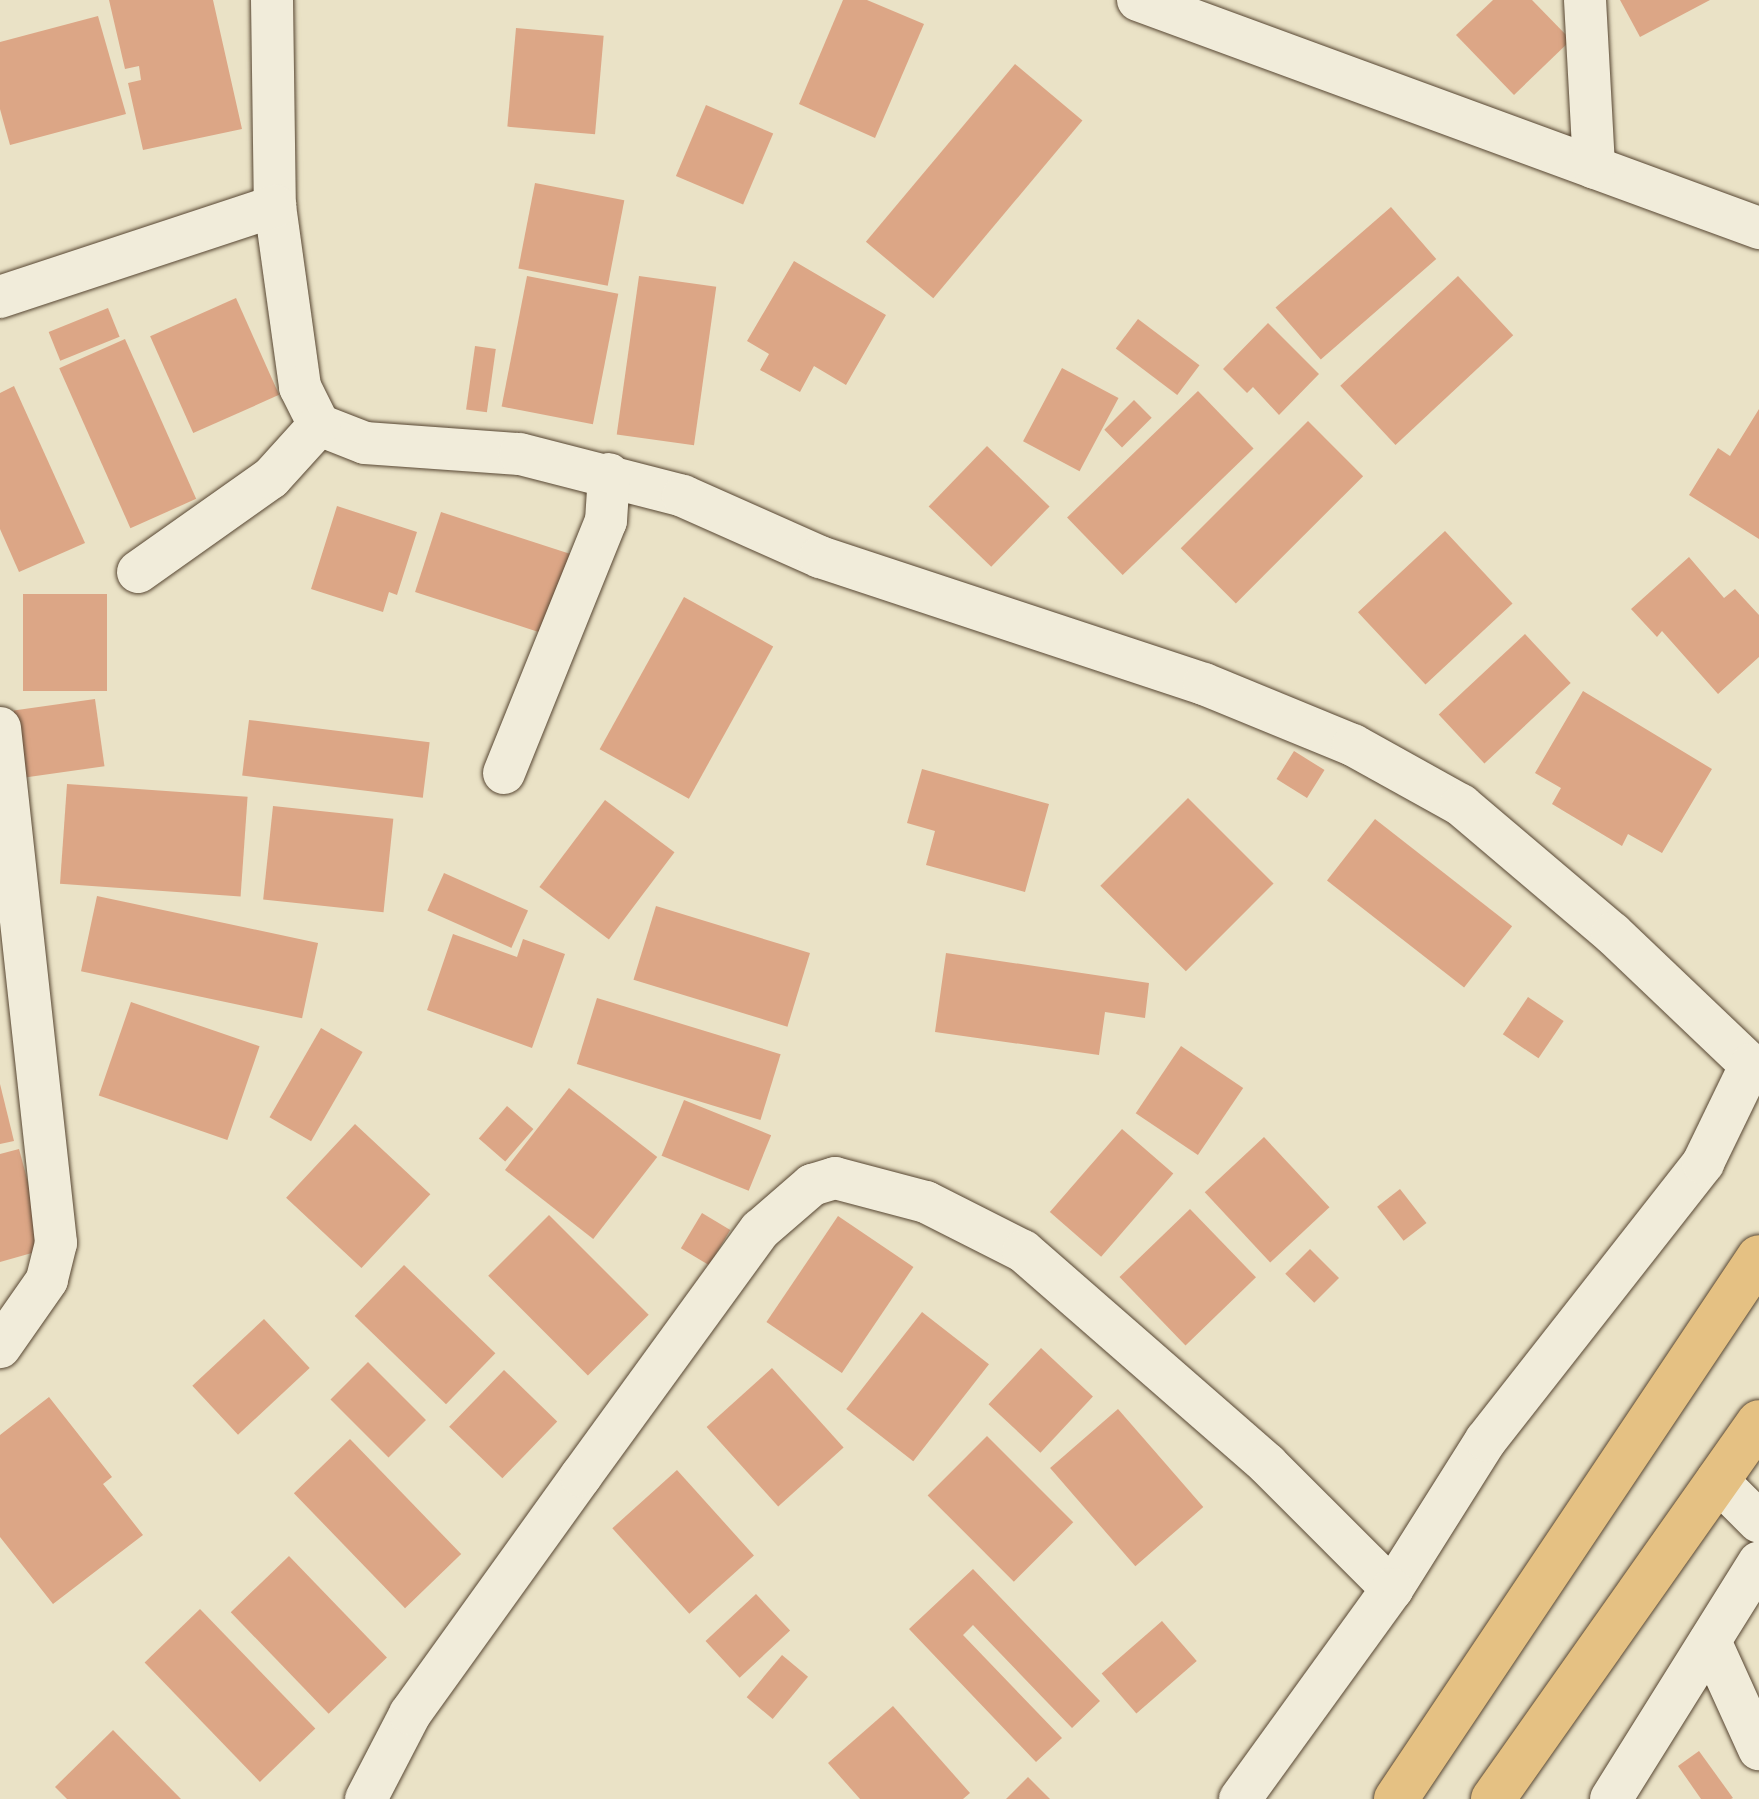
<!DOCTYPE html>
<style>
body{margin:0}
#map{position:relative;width:1759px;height:1799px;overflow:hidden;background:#eae2c6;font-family:"Sorts Mill Goudy",serif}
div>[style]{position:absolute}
.building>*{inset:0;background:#dca686;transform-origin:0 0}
.roads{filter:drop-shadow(0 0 2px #574632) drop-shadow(0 0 2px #574632)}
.minor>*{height:42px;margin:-21px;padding:0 21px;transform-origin:21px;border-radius:21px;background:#f1ecda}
.trunk>*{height:44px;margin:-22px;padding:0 22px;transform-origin:22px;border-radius:22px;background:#e5c183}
span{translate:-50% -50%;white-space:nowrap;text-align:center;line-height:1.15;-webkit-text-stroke:6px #f1ecda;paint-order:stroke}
</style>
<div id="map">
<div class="building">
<div style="clip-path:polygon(109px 0,213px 0,242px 129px,143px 150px,128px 83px,141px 80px,139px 66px,125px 69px)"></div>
<div style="clip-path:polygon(843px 0,867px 0,924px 24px,875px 138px,799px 104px)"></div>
<div style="clip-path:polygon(1493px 0,1532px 0,1571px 40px,1514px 95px,1456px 35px)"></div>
<div style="clip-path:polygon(1620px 0,1710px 0,1640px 37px)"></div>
<div style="clip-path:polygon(98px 16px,126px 114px,10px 145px,0 109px,0 42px)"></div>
<div style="left:516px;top:28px;width:88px;height:99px;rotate:5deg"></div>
<div style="left:1015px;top:64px;width:88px;height:232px;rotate:40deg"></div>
<div style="left:706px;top:105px;width:73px;height:77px;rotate:23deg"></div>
<div style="left:535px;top:183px;width:91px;height:87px;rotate:11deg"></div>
<div style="left:1391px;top:207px;width:69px;height:153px;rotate:49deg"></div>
<div style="clip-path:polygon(794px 261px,886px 315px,846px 385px,814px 366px,800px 392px,760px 370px,769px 354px,747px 341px)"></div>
<div style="left:527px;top:276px;width:93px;height:133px;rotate:11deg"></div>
<div style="left:639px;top:276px;width:78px;height:160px;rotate:8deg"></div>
<div style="left:1458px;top:276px;width:81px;height:161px;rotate:47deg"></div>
<div style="left:236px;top:298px;width:106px;height:94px;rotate:66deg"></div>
<div style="left:108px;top:308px;width:31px;height:64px;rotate:68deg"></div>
<div style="left:1138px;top:319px;width:77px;height:37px;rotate:37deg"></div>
<div style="clip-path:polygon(1268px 323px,1319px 374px,1279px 415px,1253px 387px,1247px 393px,1223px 369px)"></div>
<div style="left:125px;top:339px;width:175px;height:72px;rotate:66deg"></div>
<div style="left:475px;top:346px;width:21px;height:64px;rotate:8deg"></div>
<div style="left:1062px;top:368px;width:64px;height:83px;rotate:28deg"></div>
<div style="clip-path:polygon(14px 386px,85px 543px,19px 572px,0 529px,0 393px)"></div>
<div style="left:1198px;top:391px;width:80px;height:182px;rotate:46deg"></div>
<div style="left:1134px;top:400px;width:25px;height:42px;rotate:45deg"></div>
<div style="clip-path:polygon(1759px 409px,1759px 539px,1689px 495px,1718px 448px,1730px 456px)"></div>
<div style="left:1308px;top:421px;width:78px;height:180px;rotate:45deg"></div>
<div style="left:987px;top:446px;width:87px;height:84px;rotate:44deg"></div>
<div style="clip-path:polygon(337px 506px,417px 532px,397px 595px,389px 592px,383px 612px,311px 589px)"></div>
<div style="left:441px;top:512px;width:141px;height:84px;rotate:18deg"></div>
<div style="left:1445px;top:531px;width:99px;height:119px;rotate:47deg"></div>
<div style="clip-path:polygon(1689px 557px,1724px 598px,1735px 589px,1759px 615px,1759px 657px,1718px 694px,1662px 631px,1657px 637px,1631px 609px)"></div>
<div style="left:107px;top:594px;width:97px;height:84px;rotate:90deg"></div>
<div style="left:684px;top:597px;width:102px;height:174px;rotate:29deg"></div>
<div style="left:1525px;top:634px;width:67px;height:118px;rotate:47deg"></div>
<div style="clip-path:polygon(1583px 691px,1712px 769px,1662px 853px,1628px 834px,1622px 846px,1552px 804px,1561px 788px,1535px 773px)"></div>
<div style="left:95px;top:699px;width:68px;height:82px;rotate:82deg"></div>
<div style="left:249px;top:720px;width:182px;height:56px;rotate:7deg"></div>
<div style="left:1294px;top:751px;width:36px;height:33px;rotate:32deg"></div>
<div style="clip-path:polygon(922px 769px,1049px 804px,1025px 892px,926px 865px,935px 831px,907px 823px)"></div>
<div style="left:67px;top:784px;width:181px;height:100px;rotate:4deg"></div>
<div style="left:1188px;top:798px;width:121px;height:124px;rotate:45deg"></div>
<div style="left:605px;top:800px;width:87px;height:109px;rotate:37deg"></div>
<div style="left:273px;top:806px;width:121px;height:94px;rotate:6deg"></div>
<div style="left:1375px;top:819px;width:174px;height:78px;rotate:38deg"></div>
<div style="left:444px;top:873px;width:92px;height:41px;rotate:24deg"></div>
<div style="left:97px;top:896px;width:226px;height:77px;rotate:12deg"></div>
<div style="left:656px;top:906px;width:161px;height:77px;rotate:17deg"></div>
<div style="clip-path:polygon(453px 934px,517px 957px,523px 939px,565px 954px,532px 1048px,427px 1010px)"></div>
<div style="clip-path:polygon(946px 953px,1149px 983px,1145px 1018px,1105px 1012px,1099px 1055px,935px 1032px)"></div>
<div style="left:1528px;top:997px;width:43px;height:45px;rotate:34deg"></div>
<div style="left:597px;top:998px;width:192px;height:69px;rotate:17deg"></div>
<div style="left:131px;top:1002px;width:136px;height:99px;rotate:19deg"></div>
<div style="left:321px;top:1028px;width:48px;height:103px;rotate:30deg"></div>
<div style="left:1181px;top:1046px;width:75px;height:81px;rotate:34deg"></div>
<div style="clip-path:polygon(0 1084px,14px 1141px,0 1144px)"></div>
<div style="left:569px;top:1088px;width:112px;height:104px;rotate:38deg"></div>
<div style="left:684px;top:1100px;width:94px;height:60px;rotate:22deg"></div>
<div style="left:507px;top:1106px;width:35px;height:43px;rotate:41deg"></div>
<div style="left:355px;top:1124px;width:103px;height:101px;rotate:43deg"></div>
<div style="left:1122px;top:1129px;width:68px;height:110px;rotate:41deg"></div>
<div style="left:1264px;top:1137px;width:96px;height:81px;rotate:47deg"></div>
<div style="clip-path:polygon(19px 1149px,46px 1249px,0 1262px,0 1154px)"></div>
<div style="left:1400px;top:1189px;width:43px;height:29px;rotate:52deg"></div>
<div style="left:1190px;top:1209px;width:95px;height:98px;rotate:46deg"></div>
<div style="left:702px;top:1213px;width:33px;height:41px;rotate:31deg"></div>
<div style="left:549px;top:1215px;width:141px;height:86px;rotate:45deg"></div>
<div style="left:838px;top:1216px;width:91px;height:128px;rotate:34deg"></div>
<div style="left:1310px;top:1249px;width:41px;height:35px;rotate:45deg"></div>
<div style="left:404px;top:1265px;width:127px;height:71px;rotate:44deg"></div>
<div style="left:922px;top:1312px;width:85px;height:123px;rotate:38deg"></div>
<div style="left:264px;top:1319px;width:67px;height:98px;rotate:47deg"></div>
<div style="left:1041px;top:1348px;width:71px;height:77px;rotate:43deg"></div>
<div style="left:368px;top:1362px;width:82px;height:53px;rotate:45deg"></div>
<div style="left:772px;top:1368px;width:107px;height:88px;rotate:48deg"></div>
<div style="left:504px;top:1370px;width:74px;height:79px;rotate:44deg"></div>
<div style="clip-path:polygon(49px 1397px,112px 1477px,103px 1484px,143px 1535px,53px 1604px,0 1537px,0 1435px)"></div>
<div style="left:1118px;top:1409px;width:130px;height:90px;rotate:49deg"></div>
<div style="left:987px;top:1436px;width:122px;height:84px;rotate:45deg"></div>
<div style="left:350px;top:1439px;width:160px;height:78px;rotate:46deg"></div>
<div style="left:677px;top:1470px;width:115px;height:87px;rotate:48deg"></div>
<div style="left:289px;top:1556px;width:141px;height:81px;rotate:46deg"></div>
<div style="clip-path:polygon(973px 1569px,1100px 1701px,1072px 1728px,973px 1625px,963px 1635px,1062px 1738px,1036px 1762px,909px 1629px)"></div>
<div style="left:756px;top:1594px;width:50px;height:69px;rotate:47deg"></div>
<div style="left:200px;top:1609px;width:166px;height:77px;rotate:46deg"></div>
<div style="left:1162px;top:1621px;width:53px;height:80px;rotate:49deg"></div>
<div style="left:782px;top:1655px;width:34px;height:55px;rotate:40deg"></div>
<div style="clip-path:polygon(893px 1706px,970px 1793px,963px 1799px,860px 1799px,828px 1763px)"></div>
<div style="clip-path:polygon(113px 1730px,181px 1799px,67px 1799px,55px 1787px)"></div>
<div style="clip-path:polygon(1699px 1751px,1733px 1798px,1731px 1799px,1701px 1799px,1678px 1766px)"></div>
<div style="clip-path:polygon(1028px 1777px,1050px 1799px,1006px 1799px)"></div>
</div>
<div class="roads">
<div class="minor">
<div style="left:272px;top:0;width:206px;rotate:89.2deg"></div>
<div style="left:275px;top:206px;width:183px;rotate:82.1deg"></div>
<div style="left:300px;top:387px;width:42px;rotate:63.4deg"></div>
<div style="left:319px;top:425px;width:49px;rotate:21.4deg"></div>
<div style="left:365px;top:443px;width:155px;rotate:4.1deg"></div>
<div style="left:520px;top:454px;width:168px;rotate:14.4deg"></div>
<div style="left:683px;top:496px;width:150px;rotate:24deg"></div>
<div style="left:820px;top:557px;width:404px;rotate:18.3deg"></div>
<div style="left:1204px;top:684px;width:161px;rotate:22.3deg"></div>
<div style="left:1353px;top:745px;width:124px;rotate:29.1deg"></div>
<div style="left:1461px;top:805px;width:198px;rotate:40.3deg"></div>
<div style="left:1612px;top:933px;width:203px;rotate:43.6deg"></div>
<div style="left:1138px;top:0;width:662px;rotate:20.16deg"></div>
<div style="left:1585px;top:0;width:168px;rotate:86.9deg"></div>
<div style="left:0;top:297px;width:290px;rotate:-18.3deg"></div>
<div style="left:138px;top:572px;width:163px;rotate:-35.3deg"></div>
<div style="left:271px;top:478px;width:72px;rotate:-47.8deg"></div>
<div style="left:0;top:728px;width:518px;rotate:83.79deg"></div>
<div style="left:56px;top:1243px;width:38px;rotate:104deg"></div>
<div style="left:47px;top:1280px;width:82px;rotate:125deg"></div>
<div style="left:504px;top:773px;width:272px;rotate:-68deg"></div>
<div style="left:606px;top:521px;width:47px;rotate:-86.3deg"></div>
<div style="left:1717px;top:1480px;width:59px;rotate:45deg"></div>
<div style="left:1710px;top:1641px;width:119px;rotate:65.6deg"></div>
<div style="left:366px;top:1799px;width:96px;rotate:-62.6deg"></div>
<div style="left:410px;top:1714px;width:293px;rotate:-54.3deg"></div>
<div style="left:581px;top:1476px;width:304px;rotate:-54deg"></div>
<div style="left:760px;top:1230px;width:69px;rotate:-40.9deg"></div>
<div style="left:812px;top:1185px;width:24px;rotate:-17deg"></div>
<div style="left:835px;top:1178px;width:94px;rotate:14.8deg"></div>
<div style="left:926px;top:1202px;width:109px;rotate:26.8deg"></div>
<div style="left:1023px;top:1251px;width:324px;rotate:41.1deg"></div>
<div style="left:1267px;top:1464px;width:177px;rotate:45deg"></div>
<div style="left:1392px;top:1589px;width:176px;rotate:-57.8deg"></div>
<div style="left:1486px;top:1440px;width:352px;rotate:-51.9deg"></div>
<div style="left:1703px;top:1163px;width:110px;rotate:-64.1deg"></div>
<div style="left:1240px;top:1799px;width:259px;rotate:-54.1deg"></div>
<div style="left:1611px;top:1799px;width:279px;rotate:-58deg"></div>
</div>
<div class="trunk">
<div style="left:1396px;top:1799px;width:652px;rotate:-56.19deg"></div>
<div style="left:1493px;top:1799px;width:461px;rotate:-54.8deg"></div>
</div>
</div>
</div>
